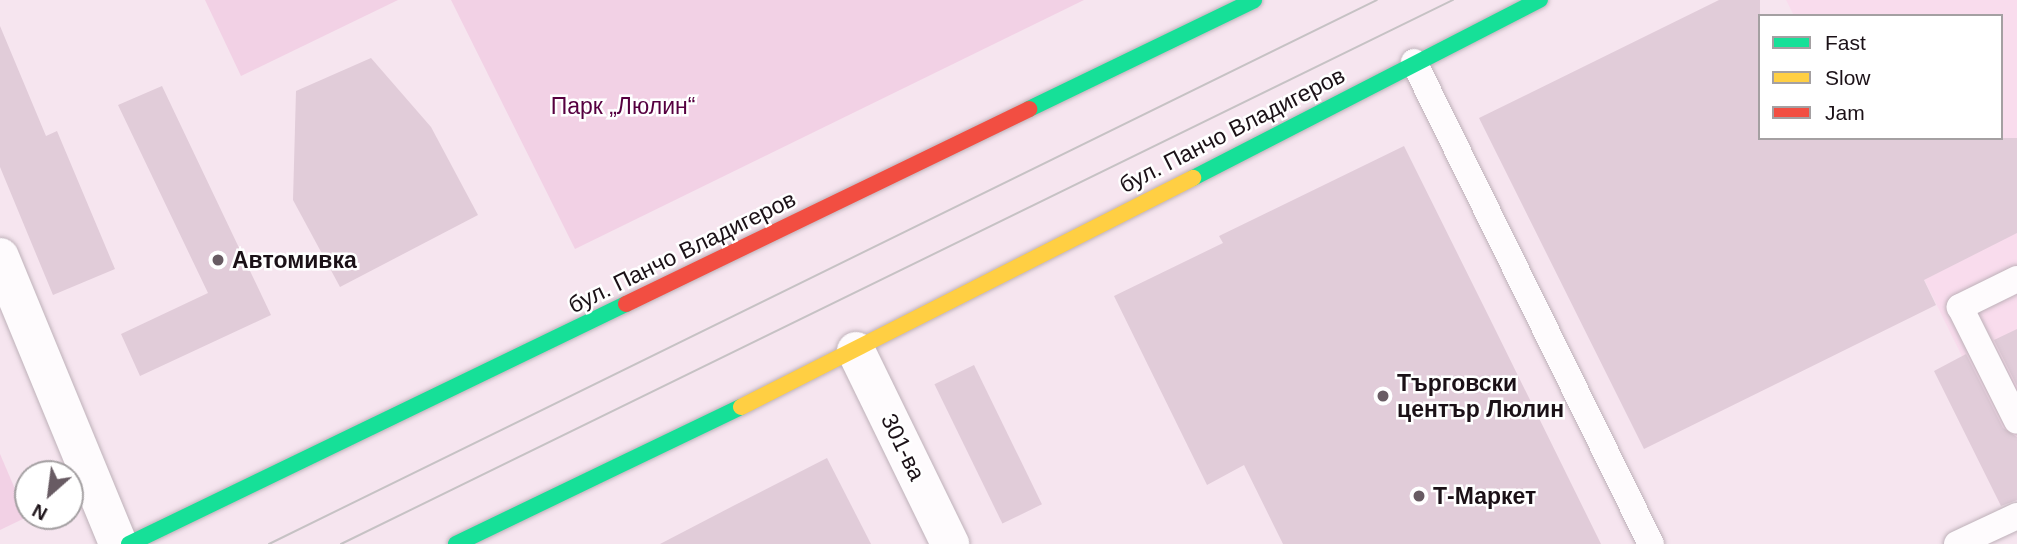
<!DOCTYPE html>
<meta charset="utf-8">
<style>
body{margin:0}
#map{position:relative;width:2017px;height:544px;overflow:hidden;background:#f6e5ef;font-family:Helvetica,sans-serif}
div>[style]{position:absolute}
.built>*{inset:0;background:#f9dced}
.green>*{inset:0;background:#f2d1e5}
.building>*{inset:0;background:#e1ccd9;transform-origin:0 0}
.roads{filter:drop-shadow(0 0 2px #beb1b9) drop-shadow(0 0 2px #beb1b9)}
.lane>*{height:26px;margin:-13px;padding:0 13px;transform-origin:13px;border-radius:13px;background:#fefbfd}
.street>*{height:38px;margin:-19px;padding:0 19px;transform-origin:19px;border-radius:19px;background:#fefbfd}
.fast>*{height:16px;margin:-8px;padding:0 8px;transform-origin:8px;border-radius:8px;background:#16e098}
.slow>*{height:16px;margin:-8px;padding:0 8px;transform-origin:8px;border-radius:8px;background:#ffcf43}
.jam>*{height:16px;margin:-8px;padding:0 8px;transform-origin:8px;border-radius:8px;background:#f24e42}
.tram>*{height:2px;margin:-1px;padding:0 1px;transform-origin:1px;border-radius:1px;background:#c6c2c4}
.dots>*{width:19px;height:19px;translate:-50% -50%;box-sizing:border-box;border:4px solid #fff;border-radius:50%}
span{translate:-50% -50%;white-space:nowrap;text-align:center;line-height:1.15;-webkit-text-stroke:5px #fff;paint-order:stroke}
.park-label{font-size:23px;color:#560040}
.street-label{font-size:23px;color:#1b1117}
.poi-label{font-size:23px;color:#1b1117;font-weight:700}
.left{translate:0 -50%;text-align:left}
.legend{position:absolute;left:1758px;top:14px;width:245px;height:126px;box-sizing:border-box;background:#fff;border:2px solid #a4a0a2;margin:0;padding:9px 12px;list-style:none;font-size:21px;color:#1b1117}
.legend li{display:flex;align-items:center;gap:14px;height:35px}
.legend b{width:35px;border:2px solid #a4a0a2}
.north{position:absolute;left:14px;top:460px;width:70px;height:70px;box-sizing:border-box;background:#fff;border:2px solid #a4a0a2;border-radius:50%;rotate:208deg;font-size:19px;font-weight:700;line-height:28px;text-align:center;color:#1b1117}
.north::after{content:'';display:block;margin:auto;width:24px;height:32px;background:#685b63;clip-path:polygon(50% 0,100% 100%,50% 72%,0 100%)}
</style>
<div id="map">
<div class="built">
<div style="clip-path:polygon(1786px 0,2017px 0,2017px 467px,1854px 138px,2001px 138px,2001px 16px,1794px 16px)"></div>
</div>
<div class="green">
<div style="clip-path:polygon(205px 0,398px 0,241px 76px)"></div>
<div style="clip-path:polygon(451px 0,1084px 0,575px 249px)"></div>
<div style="clip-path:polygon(0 454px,27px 517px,0 530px)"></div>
</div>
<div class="building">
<div style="clip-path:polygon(1719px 0,1760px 0,1760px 138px,2017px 138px,2017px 233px,1924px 280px,1936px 305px,1644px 449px,1479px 118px)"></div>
<div style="clip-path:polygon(0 26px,46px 136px,57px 131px,115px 269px,53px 295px,0 167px)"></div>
<div style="clip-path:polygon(371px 58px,431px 127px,478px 215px,340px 287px,293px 200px,296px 91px)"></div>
<div style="clip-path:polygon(162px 86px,271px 315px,140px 376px,121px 334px,208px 293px,118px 105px)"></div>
<div style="clip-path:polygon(1404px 146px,1493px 325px,1601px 544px,1283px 544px,1244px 465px,1207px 485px,1114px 296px,1223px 243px,1219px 236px)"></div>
<div style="clip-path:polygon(2017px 329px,2017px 386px,1994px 340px)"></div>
<div style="clip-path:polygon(1966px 354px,2003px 428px,2017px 437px,2017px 500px,2001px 506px,1934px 371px)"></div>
<div style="left:974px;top:365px;width:155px;height:44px;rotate:64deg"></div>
<div style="clip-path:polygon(827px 458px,871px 544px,660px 544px,733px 506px)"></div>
</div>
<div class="roads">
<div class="lane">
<div style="left:1414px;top:62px;width:537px;rotate:63.82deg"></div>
<div style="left:2017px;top:279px;width:64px;rotate:153.8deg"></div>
<div style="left:1960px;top:307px;width:127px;rotate:63.4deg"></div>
<div style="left:1957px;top:544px;width:66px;rotate:-25deg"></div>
</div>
<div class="street">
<div style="left:0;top:257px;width:310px;rotate:67.6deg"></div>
<div style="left:856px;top:351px;width:215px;rotate:64deg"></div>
</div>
<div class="fast">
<div style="left:1029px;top:109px;width:250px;rotate:-25.8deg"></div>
<div style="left:1193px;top:178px;width:390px;rotate:-27.2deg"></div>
<div style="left:129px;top:544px;width:552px;rotate:-25.78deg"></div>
<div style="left:456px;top:544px;width:316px;rotate:-25.7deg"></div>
</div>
<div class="slow">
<div style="left:741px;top:407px;width:507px;rotate:-26.87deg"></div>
</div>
<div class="jam">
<div style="left:626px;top:304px;width:448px;rotate:-25.8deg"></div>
</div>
</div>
<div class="tram">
<div style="left:269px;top:544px;width:1234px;rotate:-26.15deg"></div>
<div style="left:341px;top:544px;width:1238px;rotate:-26.07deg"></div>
</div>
<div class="dots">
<div style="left:218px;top:260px;background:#685b63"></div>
<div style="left:1383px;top:396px;background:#685b63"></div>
<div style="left:1419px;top:496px;background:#685b63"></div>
</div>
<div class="park-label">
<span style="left:623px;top:106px">Парк „Люлин“</span>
</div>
<div class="street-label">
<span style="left:1232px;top:130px;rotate:-27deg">бул. Панчо Владигеров</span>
<span style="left:682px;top:252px;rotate:-26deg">бул. Панчо Владигеров</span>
<span style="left:903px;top:447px;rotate:64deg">301-ва</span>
</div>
<div class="poi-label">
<span class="left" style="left:232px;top:260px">Автомивка</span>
<span class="left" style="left:1397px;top:396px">Търговски<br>център Люлин</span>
<span class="left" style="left:1433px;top:496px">Т-Маркет</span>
</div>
<ul class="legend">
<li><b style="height:9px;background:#16e098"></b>Fast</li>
<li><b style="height:9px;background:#ffcf43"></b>Slow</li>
<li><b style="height:9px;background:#f24e42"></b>Jam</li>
</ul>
<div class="north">N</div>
</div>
